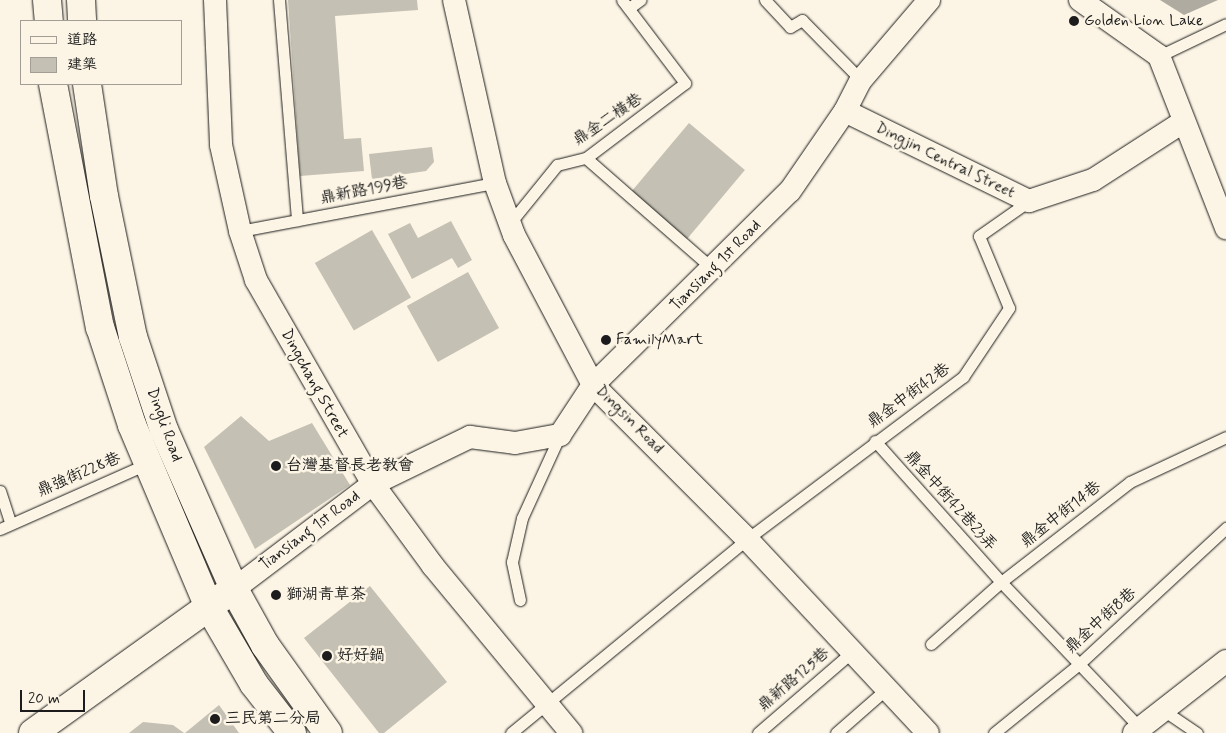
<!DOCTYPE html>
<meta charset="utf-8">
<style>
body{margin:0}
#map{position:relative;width:1226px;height:733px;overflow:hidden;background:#fcf5e5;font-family:Mynerve,"LXGW WenKai TC",sans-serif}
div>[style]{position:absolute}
.water>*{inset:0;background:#b0aba1}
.building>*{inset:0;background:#c4c0b3;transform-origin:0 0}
.roads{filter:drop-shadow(0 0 1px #1c1c1c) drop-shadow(0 0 1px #1c1c1c)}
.service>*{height:11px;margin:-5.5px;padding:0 5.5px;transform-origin:5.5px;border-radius:5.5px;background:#fcf5e5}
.minor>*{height:22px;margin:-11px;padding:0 11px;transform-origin:11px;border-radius:11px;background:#fcf5e5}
.tertiary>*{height:28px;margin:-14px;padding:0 14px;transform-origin:14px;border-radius:14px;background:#fcf5e5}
.dots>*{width:14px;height:14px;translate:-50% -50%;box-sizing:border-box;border:2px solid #fcf5e5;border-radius:50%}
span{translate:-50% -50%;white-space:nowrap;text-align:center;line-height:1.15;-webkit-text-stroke:5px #fcf5e5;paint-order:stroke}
.poi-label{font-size:16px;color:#1c1c1c}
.left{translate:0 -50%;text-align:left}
.street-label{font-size:16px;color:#1c1c1c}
.legend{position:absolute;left:20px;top:20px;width:162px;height:65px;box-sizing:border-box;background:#fcf5e5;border:1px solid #a29e95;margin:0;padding:6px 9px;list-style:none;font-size:15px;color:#1c1c1c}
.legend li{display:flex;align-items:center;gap:10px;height:25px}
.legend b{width:25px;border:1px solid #a29e95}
.scale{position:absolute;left:20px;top:690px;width:65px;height:22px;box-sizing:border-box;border:2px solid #1c1c1c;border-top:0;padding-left:6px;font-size:15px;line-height:18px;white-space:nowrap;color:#1c1c1c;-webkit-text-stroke:4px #fcf5e5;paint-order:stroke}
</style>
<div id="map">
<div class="water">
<div style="clip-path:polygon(1160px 0,1218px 0,1184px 15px)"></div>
</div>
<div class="building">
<div style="clip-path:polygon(288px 0,417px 0,418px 10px,335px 16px,344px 139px,361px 138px,364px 171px,300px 176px)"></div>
<div style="left:689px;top:123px;width:73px;height:94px;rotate:40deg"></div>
<div style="clip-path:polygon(432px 147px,434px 162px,426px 171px,372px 179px,369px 154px)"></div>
<div style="clip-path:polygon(451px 221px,472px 260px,458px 268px,452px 258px,412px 279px,388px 234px,410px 223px,418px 238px)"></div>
<div style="left:372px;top:230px;width:78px;height:66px;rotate:60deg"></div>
<div style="left:468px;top:272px;width:64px;height:70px;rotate:61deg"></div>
<div style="clip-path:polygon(241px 416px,269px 441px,312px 423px,350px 485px,255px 549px,204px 447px)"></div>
<div style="clip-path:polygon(370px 586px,447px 682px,384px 733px,379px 733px,304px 638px)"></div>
<div style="clip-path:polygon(219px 705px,239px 733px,185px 733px)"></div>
<div style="clip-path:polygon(143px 722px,173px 725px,184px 733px,129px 733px)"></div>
</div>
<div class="roads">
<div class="service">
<div style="left:279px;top:0;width:221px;rotate:85.3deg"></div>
<div style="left:765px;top:0;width:37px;rotate:47deg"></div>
<div style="left:790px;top:27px;width:14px;rotate:-30deg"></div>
<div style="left:802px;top:20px;width:84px;rotate:45.5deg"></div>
<div style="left:629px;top:8px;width:14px;rotate:-36deg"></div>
<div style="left:1159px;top:56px;width:74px;rotate:-25.5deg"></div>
<div style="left:586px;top:158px;width:170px;rotate:41.2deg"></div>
<div style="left:510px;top:223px;width:75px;rotate:-51deg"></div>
<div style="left:557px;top:165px;width:30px;rotate:-14deg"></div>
<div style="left:586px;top:158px;width:124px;rotate:-37.1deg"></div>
<div style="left:685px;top:83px;width:104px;rotate:-127.2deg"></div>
<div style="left:240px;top:231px;width:259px;rotate:-10.7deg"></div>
<div style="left:875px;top:441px;width:189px;rotate:48.2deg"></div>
<div style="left:1001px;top:582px;width:202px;rotate:46.4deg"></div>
<div style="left:0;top:491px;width:33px;rotate:72deg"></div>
<div style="left:0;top:529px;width:163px;rotate:-23.9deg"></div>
<div style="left:520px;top:600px;width:39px;rotate:-102deg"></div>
<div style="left:512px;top:562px;width:45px;rotate:-77.2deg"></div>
<div style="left:522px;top:518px;width:91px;rotate:-65.4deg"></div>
<div style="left:931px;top:644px;width:94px;rotate:-41.5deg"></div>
<div style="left:1001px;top:582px;width:163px;rotate:-37.8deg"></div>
<div style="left:1130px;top:482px;width:106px;rotate:-25.1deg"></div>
<div style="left:1163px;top:710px;width:41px;rotate:34.1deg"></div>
<div style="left:511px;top:733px;width:306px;rotate:-39.4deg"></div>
<div style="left:747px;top:539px;width:270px;rotate:-36.9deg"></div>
<div style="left:963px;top:377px;width:83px;rotate:-56.3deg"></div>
<div style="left:1009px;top:308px;width:78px;rotate:-112.6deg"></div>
<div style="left:979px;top:236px;width:61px;rotate:-35deg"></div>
<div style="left:758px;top:733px;width:124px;rotate:-40.8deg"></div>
<div style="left:836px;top:733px;width:67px;rotate:-41.3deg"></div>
<div style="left:994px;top:733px;width:108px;rotate:-39deg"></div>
<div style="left:1078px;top:665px;width:202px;rotate:-42.8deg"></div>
</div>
<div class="minor">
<div style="left:215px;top:0;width:145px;rotate:87.6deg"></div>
<div style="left:221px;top:145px;width:88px;rotate:77.5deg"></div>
<div style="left:240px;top:231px;width:52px;rotate:71.9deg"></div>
<div style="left:256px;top:280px;width:235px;rotate:60.2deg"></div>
<div style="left:373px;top:484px;width:102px;rotate:53.8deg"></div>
<div style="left:433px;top:566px;width:217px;rotate:50.4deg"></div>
<div style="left:454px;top:0;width:188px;rotate:77.4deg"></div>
<div style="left:495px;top:183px;width:55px;rotate:69.9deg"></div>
<div style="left:514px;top:235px;width:170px;rotate:62.2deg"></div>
<div style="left:593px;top:385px;width:218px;rotate:45deg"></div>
<div style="left:747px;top:539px;width:265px;rotate:47deg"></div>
<div style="left:1080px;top:0;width:97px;rotate:35.3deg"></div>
<div style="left:1159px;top:56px;width:185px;rotate:68.7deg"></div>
<div style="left:845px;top:111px;width:205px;rotate:26.1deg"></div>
<div style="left:1029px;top:201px;width:67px;rotate:-18.2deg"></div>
<div style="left:1093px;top:180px;width:107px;rotate:-32.8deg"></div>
<div style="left:234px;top:589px;width:174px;rotate:-37.1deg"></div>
<div style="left:373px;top:484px;width:108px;rotate:-25.9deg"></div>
<div style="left:470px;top:437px;width:45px;rotate:7.6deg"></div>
<div style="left:515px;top:443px;width:46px;rotate:-10.1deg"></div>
<div style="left:560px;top:435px;width:60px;rotate:-56.6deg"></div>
<div style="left:593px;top:385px;width:276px;rotate:-44.6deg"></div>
<div style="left:790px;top:191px;width:97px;rotate:-55.5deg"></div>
<div style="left:845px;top:111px;width:35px;rotate:-63deg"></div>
<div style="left:861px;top:80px;width:105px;rotate:-49.6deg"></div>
<div style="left:1134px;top:733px;width:117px;rotate:-38deg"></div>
</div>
<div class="tertiary">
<div style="left:47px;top:0;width:21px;rotate:85deg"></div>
<div style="left:81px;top:0;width:21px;rotate:87deg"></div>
<div style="left:53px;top:84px;width:248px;rotate:79.1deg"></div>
<div style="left:100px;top:327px;width:103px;rotate:71.9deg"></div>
<div style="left:132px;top:425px;width:198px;rotate:67.1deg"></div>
<div style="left:209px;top:607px;width:89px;rotate:59.7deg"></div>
<div style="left:254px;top:684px;width:62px;rotate:52.2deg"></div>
<div style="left:87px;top:84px;width:113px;rotate:81.4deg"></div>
<div style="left:104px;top:196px;width:144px;rotate:78.4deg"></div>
<div style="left:133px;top:337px;width:98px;rotate:71.6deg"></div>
<div style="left:164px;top:430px;width:174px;rotate:66.2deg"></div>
<div style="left:234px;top:589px;width:64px;rotate:61deg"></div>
<div style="left:265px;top:645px;width:108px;rotate:54.4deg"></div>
<div style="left:33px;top:733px;width:236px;rotate:-35.7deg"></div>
</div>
</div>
<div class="dots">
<div style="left:1074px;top:21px;background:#1c1c1c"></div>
<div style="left:606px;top:340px;background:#1c1c1c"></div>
<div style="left:276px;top:466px;background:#1c1c1c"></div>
<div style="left:276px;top:595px;background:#1c1c1c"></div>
<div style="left:327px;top:656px;background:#1c1c1c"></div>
<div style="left:215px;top:719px;background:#1c1c1c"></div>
</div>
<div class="poi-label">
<span class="left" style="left:1084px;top:21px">Golden Lion Lake</span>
<span class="left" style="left:616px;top:340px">FamilyMart</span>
<span class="left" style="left:286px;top:466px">台灣基督長老教會</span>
<span class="left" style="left:286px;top:595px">獅湖青草茶</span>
<span class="left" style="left:337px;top:656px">好好鍋</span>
<span class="left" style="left:225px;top:719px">三民第二分局</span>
</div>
<div class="street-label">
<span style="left:608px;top:120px;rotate:-34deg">鼎金二橫巷</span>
<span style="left:945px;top:161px;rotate:26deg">Dingjin Central Street</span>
<span style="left:364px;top:191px;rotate:-11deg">鼎新路199巷</span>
<span style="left:716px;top:266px;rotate:-45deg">Tiansiang 1st Road</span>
<span style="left:314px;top:384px;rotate:61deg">Dingchang Street</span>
<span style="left:909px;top:396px;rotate:-36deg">鼎金中街42巷</span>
<span style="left:629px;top:420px;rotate:45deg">Dingsin Road</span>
<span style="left:164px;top:425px;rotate:70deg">Dingli Road</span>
<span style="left:79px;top:475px;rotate:-23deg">鼎強街228巷</span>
<span style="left:950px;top:501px;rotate:48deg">鼎金中街42巷23弄</span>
<span style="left:1061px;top:515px;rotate:-38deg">鼎金中街14巷</span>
<span style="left:310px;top:531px;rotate:-37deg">Tiansiang 1st Road</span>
<span style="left:1101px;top:621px;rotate:-42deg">鼎金中街8巷</span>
<span style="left:794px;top:680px;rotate:-41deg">鼎新路125巷</span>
</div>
<ul class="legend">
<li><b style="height:6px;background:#fcf5e5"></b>道路</li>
<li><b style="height:14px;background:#c4c0b3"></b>建築</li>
</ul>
<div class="scale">20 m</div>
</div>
